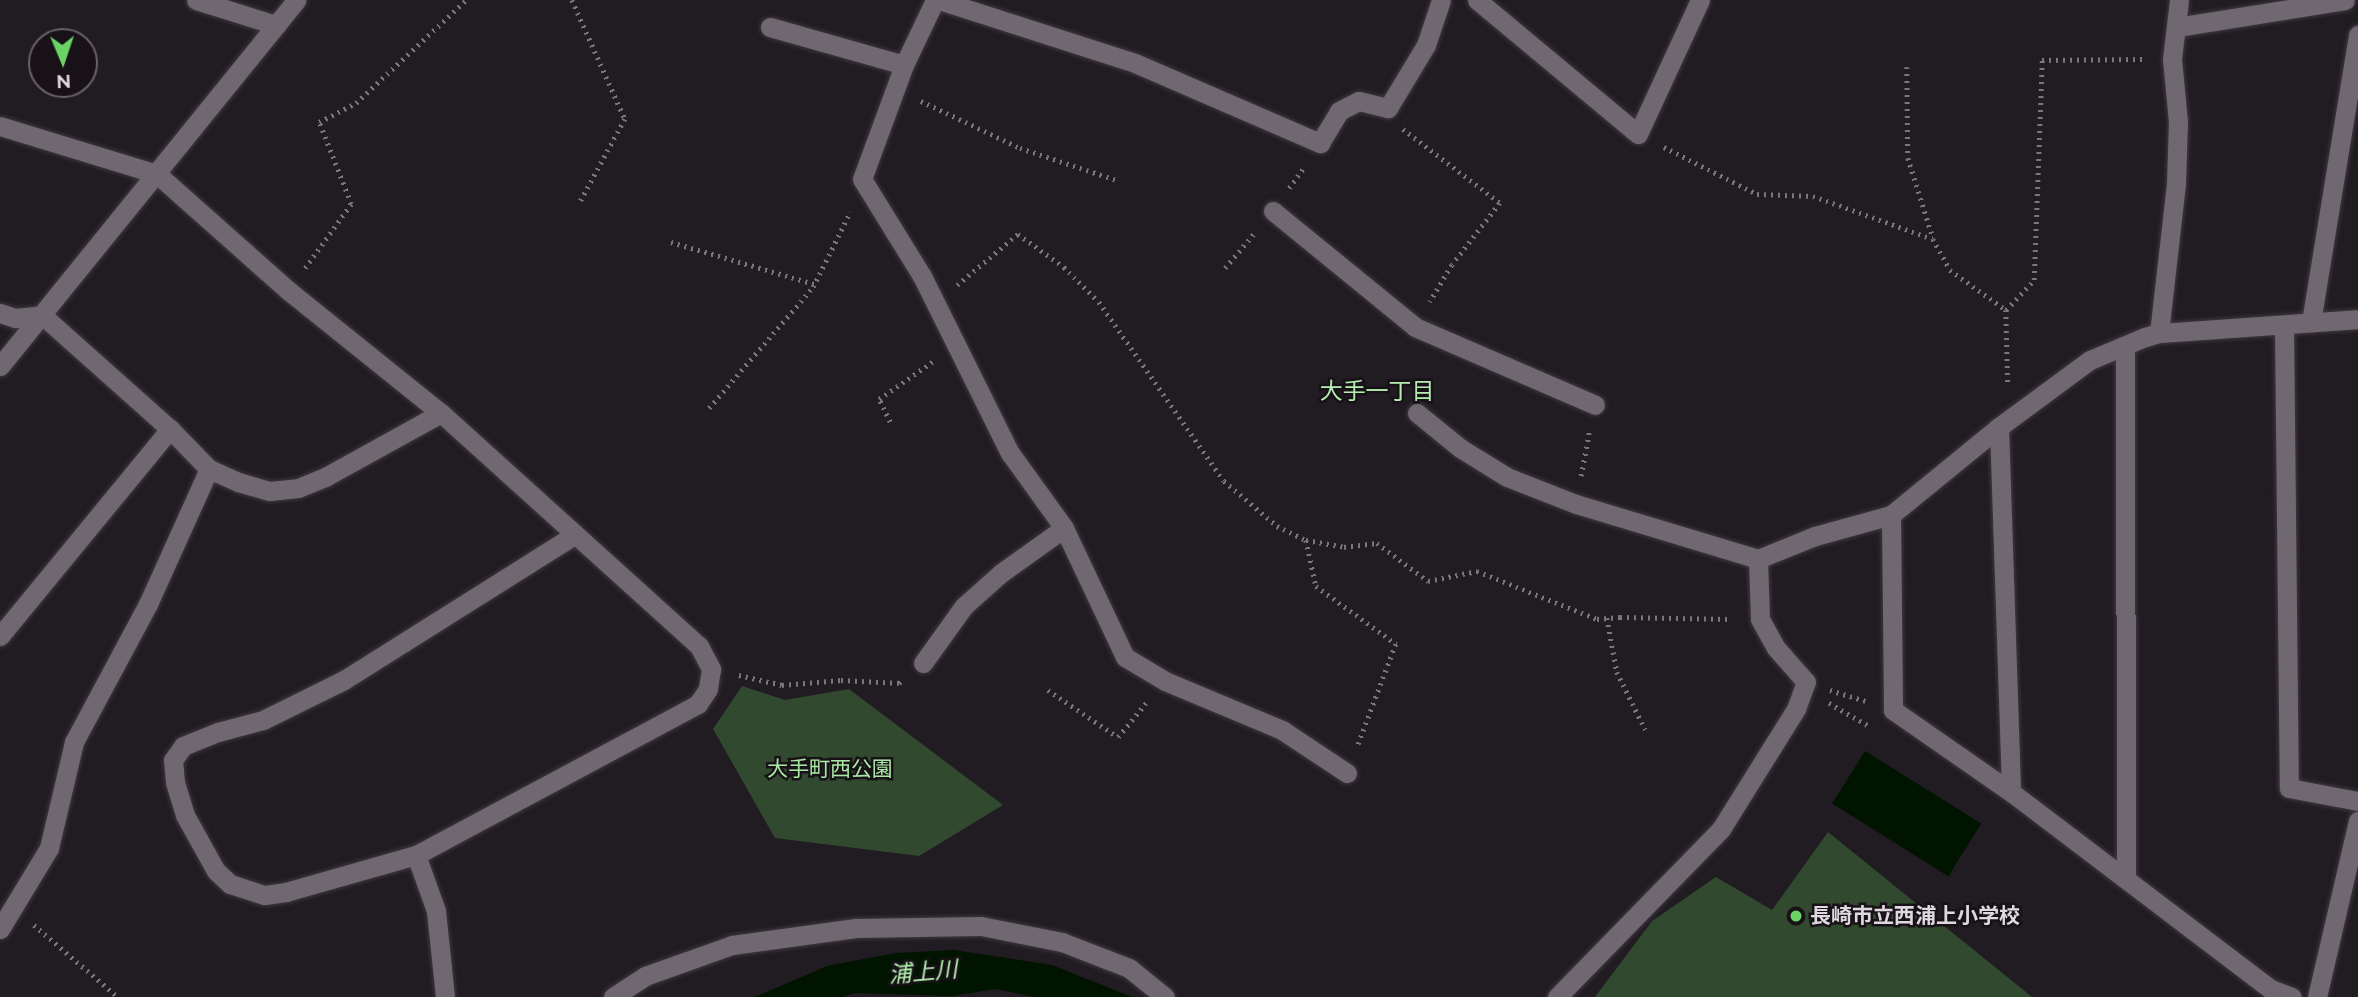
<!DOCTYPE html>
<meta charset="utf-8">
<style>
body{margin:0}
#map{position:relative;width:2358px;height:997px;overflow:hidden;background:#211b22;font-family:Raleway,"Noto Sans JP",sans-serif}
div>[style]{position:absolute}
.green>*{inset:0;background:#314a2f}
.water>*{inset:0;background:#001400;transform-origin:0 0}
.path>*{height:4.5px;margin-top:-2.25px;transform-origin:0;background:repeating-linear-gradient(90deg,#7b767c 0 2px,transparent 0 7px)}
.roads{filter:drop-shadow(0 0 2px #3d393e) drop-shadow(0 0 2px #3d393e)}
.minor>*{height:19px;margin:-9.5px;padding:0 9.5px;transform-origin:9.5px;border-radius:9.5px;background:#706870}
.dots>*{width:19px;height:19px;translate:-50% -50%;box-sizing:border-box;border:4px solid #181218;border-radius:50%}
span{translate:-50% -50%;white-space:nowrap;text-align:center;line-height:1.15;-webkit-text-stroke:5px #181218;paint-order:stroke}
.park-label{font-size:21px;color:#a9e7a4}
.poi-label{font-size:21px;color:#ddd9de;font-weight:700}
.left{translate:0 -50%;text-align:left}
.neighbourhood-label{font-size:23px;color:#b5edb0}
.water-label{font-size:23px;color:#b4f2ae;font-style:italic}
.north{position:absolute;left:28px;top:28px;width:70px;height:70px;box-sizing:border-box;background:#181218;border:2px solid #676267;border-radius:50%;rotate:178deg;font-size:19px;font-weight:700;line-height:28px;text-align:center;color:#ddd9de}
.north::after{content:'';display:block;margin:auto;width:24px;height:32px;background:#69d464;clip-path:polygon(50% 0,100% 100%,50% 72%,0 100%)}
</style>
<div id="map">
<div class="green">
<div style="clip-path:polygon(742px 686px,785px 700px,849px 689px,1003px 805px,919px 856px,775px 838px,713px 729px)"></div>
<div style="clip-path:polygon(1828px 832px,2032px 997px,1595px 997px,1652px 921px,1716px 877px,1772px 910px)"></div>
</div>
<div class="water">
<div style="left:1865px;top:751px;width:137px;height:62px;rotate:32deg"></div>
<div style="clip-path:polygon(954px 950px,1052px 965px,1132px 997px,1035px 997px,996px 989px,952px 996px,854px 993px,843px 997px,755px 997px,827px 966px,896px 953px)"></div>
</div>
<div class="path">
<div style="left:572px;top:0;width:130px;rotate:66deg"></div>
<div style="left:625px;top:119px;width:97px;rotate:118.4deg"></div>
<div style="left:1907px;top:67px;width:91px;rotate:89.4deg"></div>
<div style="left:1908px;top:158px;width:84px;rotate:72.6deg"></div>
<div style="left:921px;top:101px;width:110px;rotate:25.4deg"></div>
<div style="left:1020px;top:148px;width:102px;rotate:18.3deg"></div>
<div style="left:1403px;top:129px;width:122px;rotate:37.3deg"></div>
<div style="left:1500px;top:203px;width:78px;rotate:127.7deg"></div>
<div style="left:1452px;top:265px;width:43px;rotate:120.7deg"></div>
<div style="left:1664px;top:147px;width:104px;rotate:26.8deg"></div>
<div style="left:1757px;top:194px;width:56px;rotate:2deg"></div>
<div style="left:1813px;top:196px;width:127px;rotate:19.7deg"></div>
<div style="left:1933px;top:239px;width:35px;rotate:61deg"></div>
<div style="left:1950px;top:270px;width:69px;rotate:35.5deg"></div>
<div style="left:2006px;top:310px;width:75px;rotate:88.5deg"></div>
<div style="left:1289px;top:188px;width:26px;rotate:-54deg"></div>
<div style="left:671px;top:242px;width:150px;rotate:16.3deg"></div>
<div style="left:305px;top:268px;width:79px;rotate:-54.3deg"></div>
<div style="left:351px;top:204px;width:88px;rotate:-111.3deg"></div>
<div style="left:319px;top:122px;width:42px;rotate:-27.2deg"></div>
<div style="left:356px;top:103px;width:151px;rotate:-43.1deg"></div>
<div style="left:1225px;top:268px;width:48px;rotate:-50deg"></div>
<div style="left:957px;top:285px;width:80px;rotate:-39.9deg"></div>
<div style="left:1018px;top:234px;width:57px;rotate:35.7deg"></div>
<div style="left:1064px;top:267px;width:49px;rotate:45deg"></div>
<div style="left:1099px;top:302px;width:218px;rotate:55.1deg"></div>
<div style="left:1224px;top:481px;width:70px;rotate:40.3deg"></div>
<div style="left:1277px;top:526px;width:32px;rotate:26deg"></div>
<div style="left:1306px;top:540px;width:39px;rotate:10deg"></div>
<div style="left:1344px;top:547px;width:33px;rotate:-7deg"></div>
<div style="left:1377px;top:543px;width:64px;rotate:36.7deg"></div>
<div style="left:1428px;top:581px;width:50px;rotate:-11.5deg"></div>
<div style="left:1477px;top:571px;width:129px;rotate:21.8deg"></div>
<div style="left:1597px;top:619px;width:23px;rotate:-5deg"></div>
<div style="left:1620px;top:617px;width:111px;rotate:1deg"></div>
<div style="left:2006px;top:310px;width:41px;rotate:-47deg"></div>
<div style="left:2034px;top:280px;width:220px;rotate:-87.9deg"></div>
<div style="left:2042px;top:60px;width:101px;rotate:-0.6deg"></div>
<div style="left:709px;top:408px;width:160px;rotate:-49.3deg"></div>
<div style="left:813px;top:287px;width:84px;rotate:-63.7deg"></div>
<div style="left:890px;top:422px;width:25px;rotate:-116deg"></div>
<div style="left:879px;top:399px;width:65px;rotate:-34.9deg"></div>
<div style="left:1581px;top:476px;width:44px;rotate:-79.5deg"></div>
<div style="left:1306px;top:540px;width:47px;rotate:77.7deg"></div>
<div style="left:1316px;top:586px;width:99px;rotate:35.9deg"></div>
<div style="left:1396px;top:644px;width:108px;rotate:110.6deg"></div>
<div style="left:1607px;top:618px;width:55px;rotate:79.5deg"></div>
<div style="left:1617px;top:672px;width:64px;rotate:63.8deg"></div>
<div style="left:739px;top:675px;width:44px;rotate:13.1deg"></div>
<div style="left:782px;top:685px;width:59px;rotate:-4.8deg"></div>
<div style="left:841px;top:680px;width:58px;rotate:3deg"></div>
<div style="left:899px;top:683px;width:5px;rotate:-37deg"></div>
<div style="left:1048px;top:690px;width:84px;rotate:33.9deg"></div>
<div style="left:1118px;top:737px;width:44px;rotate:-50.5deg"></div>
<div style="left:1830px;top:690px;width:37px;rotate:17deg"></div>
<div style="left:1829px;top:703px;width:46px;rotate:29.9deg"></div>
<div style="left:34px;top:925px;width:111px;rotate:40.6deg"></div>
</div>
<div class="roads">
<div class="minor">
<div style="left:196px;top:0;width:84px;rotate:17.4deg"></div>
<div style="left:935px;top:0;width:72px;rotate:115.5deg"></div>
<div style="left:904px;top:65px;width:121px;rotate:110.2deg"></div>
<div style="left:862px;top:179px;width:114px;rotate:58.3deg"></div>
<div style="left:922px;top:276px;width:198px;rotate:63.6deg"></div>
<div style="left:1010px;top:453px;width:92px;rotate:54.2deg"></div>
<div style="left:1064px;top:528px;width:143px;rotate:64.7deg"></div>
<div style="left:1125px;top:657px;width:47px;rotate:31deg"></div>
<div style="left:1165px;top:681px;width:127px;rotate:22.7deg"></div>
<div style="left:1282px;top:730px;width:78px;rotate:33.5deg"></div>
<div style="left:939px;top:0;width:206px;rotate:17.8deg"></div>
<div style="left:1135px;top:63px;width:202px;rotate:23.4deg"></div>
<div style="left:1320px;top:143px;width:37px;rotate:-59deg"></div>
<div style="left:1339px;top:111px;width:22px;rotate:-27deg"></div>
<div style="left:1359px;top:101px;width:30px;rotate:14deg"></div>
<div style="left:1388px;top:108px;width:74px;rotate:-58.9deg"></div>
<div style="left:1426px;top:45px;width:47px;rotate:-71.6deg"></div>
<div style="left:1477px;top:0;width:209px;rotate:39.8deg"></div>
<div style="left:1638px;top:134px;width:148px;rotate:-65.2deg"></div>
<div style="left:770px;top:27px;width:139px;rotate:15.8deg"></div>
<div style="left:2177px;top:27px;width:170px;rotate:-9.1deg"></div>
<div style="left:0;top:126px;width:164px;rotate:17deg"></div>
<div style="left:157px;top:174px;width:176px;rotate:41.6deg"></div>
<div style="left:289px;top:291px;width:195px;rotate:38.8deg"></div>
<div style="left:441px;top:413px;width:348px;rotate:42.1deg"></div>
<div style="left:699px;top:646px;width:26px;rotate:62deg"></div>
<div style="left:711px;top:669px;width:20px;rotate:99deg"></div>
<div style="left:708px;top:689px;width:18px;rotate:124deg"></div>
<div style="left:698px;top:704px;width:320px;rotate:151.8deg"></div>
<div style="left:416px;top:855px;width:135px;rotate:164.1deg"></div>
<div style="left:286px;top:892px;width:22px;rotate:172deg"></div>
<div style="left:264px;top:895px;width:36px;rotate:-162deg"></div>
<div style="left:230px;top:884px;width:19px;rotate:-137deg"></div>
<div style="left:216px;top:871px;width:64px;rotate:-119deg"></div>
<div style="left:185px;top:815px;width:34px;rotate:-107deg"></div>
<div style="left:175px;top:782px;width:22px;rotate:-95deg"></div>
<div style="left:173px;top:760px;width:17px;rotate:-54deg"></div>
<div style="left:183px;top:746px;width:38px;rotate:-22deg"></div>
<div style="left:218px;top:732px;width:47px;rotate:-14.9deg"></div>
<div style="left:263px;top:720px;width:90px;rotate:-26.3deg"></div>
<div style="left:344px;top:680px;width:272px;rotate:-32.2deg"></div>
<div style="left:1273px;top:211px;width:183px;rotate:39.2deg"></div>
<div style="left:1415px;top:327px;width:196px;rotate:23.4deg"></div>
<div style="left:0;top:313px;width:16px;rotate:18deg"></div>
<div style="left:15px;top:318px;width:27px;rotate:-6deg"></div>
<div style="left:42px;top:315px;width:171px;rotate:41.7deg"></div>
<div style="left:170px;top:429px;width:56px;rotate:45.7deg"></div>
<div style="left:209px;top:469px;width:32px;rotate:24deg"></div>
<div style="left:238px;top:482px;width:33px;rotate:16deg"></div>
<div style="left:270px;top:491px;width:28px;rotate:-6deg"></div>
<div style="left:298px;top:488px;width:31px;rotate:-22deg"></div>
<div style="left:327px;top:476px;width:130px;rotate:-28.9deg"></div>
<div style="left:2311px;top:322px;width:291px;rotate:-80.7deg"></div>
<div style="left:2284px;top:325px;width:463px;rotate:89.4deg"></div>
<div style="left:2289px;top:788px;width:70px;rotate:10.7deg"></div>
<div style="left:2159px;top:333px;width:150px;rotate:-83.5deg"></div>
<div style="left:2176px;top:184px;width:62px;rotate:-88.2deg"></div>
<div style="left:2178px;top:122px;width:63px;rotate:-95.4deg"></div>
<div style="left:2172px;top:59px;width:59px;rotate:-83.2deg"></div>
<div style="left:2125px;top:347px;width:532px;rotate:89.89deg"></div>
<div style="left:0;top:366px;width:471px;rotate:-51deg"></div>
<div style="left:1417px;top:413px;width:55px;rotate:39.1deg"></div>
<div style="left:1460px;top:448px;width:55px;rotate:31.7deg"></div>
<div style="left:1507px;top:477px;width:74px;rotate:21.4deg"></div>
<div style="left:1576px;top:504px;width:190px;rotate:16.8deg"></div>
<div style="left:1758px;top:559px;width:61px;rotate:-22deg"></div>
<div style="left:1815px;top:536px;width:79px;rotate:-15.4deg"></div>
<div style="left:1891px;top:515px;width:139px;rotate:-39.2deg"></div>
<div style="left:1999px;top:427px;width:113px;rotate:-36.4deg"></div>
<div style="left:2090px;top:360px;width:60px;rotate:-22.7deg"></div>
<div style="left:2145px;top:337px;width:15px;rotate:-16deg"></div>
<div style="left:2159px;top:333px;width:199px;rotate:-4deg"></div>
<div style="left:1999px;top:427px;width:365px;rotate:88.1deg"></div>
<div style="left:1891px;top:515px;width:195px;rotate:89.4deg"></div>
<div style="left:1893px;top:710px;width:144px;rotate:34.8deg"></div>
<div style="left:2011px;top:792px;width:326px;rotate:37.2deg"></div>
<div style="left:2271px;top:989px;width:22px;rotate:21deg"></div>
<div style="left:0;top:636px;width:268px;rotate:-50.6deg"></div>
<div style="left:923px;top:663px;width:70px;rotate:-54.3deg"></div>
<div style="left:964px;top:606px;width:50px;rotate:-41.7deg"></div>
<div style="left:1001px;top:573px;width:77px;rotate:-35.5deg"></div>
<div style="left:416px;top:855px;width:59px;rotate:70.3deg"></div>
<div style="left:436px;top:911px;width:86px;rotate:84deg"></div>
<div style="left:0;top:929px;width:95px;rotate:-58.8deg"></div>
<div style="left:49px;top:848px;width:109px;rotate:-76.7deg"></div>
<div style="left:74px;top:742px;width:157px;rotate:-61.8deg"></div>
<div style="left:148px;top:604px;width:148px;rotate:-65.7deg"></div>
<div style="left:613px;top:997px;width:38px;rotate:-33deg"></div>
<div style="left:645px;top:976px;width:92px;rotate:-19.6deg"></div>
<div style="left:732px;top:945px;width:125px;rotate:-7.8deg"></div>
<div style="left:856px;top:928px;width:125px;rotate:-0.9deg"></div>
<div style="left:981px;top:926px;width:83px;rotate:11.2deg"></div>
<div style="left:1062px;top:942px;width:72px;rotate:21.2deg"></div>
<div style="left:1129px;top:968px;width:46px;rotate:38.9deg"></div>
<div style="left:1557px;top:997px;width:235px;rotate:-45.7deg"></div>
<div style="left:1721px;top:829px;width:142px;rotate:-58deg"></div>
<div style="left:1796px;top:709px;width:29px;rotate:-70deg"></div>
<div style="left:1806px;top:682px;width:45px;rotate:-131.4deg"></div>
<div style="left:1776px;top:648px;width:33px;rotate:-119deg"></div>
<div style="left:1760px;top:619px;width:60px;rotate:-91.9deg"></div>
<div style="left:2317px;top:997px;width:181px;rotate:-76.9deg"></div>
</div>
</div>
<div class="dots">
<div style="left:1796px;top:916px;background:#69d464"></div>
</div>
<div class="park-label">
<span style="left:830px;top:769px">大手町西公園</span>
</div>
<div class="poi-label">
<span class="left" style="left:1810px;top:916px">長崎市立西浦上小学校</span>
</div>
<div class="neighbourhood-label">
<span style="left:1377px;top:391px">大手一丁目</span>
</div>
<div class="water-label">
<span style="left:923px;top:972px;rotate:-5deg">浦上川</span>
</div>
<div class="north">N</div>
</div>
